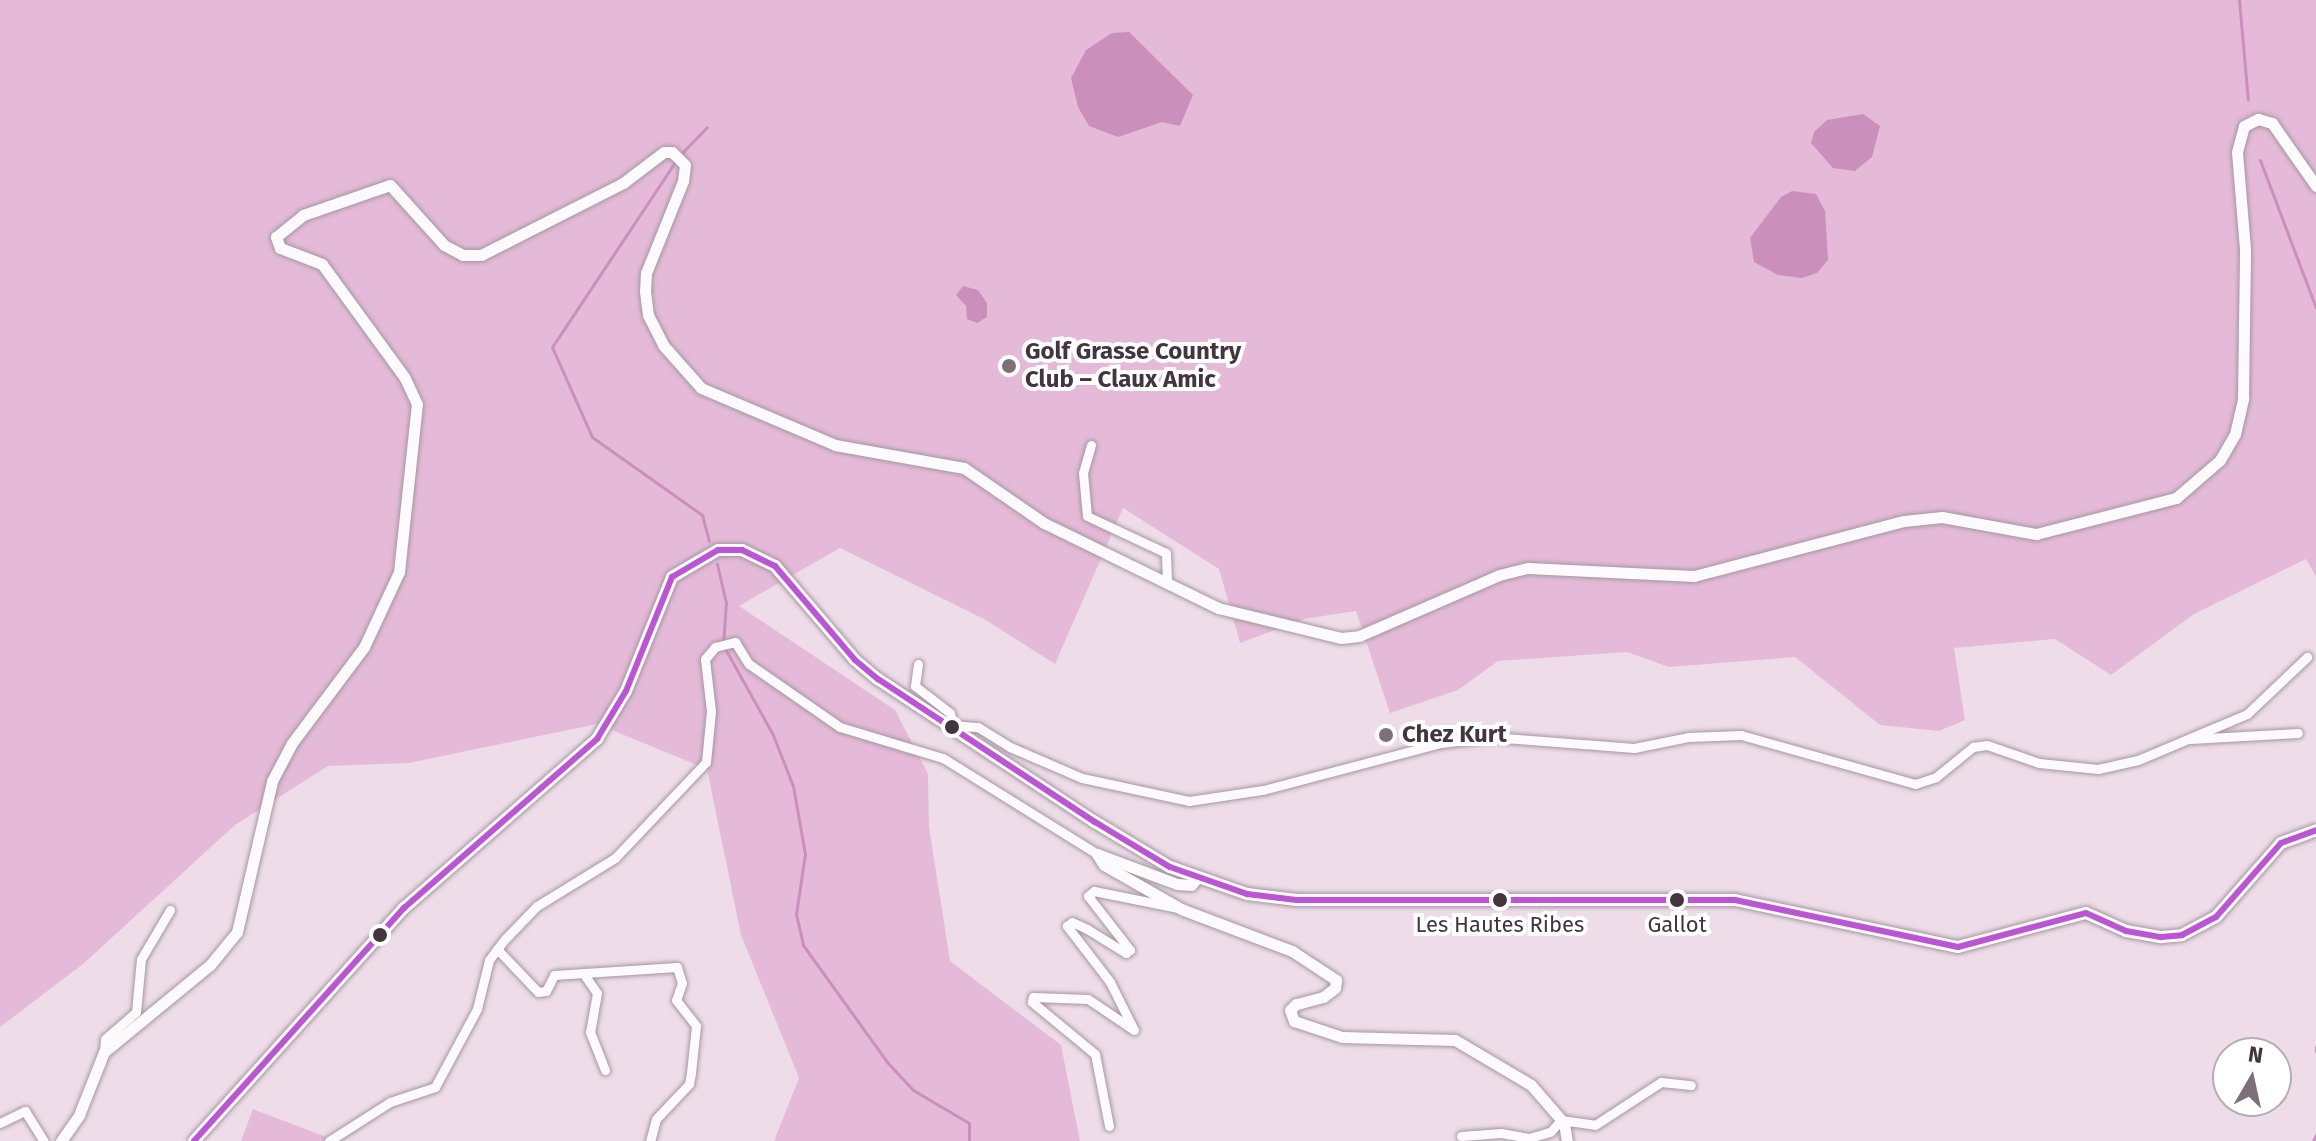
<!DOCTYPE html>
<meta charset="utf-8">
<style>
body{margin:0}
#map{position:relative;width:2316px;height:1141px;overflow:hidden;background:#eedde9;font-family:"Fira Sans",sans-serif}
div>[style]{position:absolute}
.green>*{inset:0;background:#e5bad8}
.water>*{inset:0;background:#cb8fbb}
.stream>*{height:3px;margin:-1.5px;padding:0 1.5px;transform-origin:1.5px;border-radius:1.5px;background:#cb8fbb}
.roads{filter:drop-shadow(0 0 2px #a497a0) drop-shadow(0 0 2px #a497a0)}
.minor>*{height:9px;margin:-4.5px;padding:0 4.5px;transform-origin:4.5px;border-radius:4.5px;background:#fcfafc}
.tertiary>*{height:11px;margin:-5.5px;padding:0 5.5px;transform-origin:5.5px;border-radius:5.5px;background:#fcfafc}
.secondary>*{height:12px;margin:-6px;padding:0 6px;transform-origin:6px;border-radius:6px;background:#fcfafc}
.bus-1>*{height:6px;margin:-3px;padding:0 3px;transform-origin:3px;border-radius:3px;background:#ba55d3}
.dots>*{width:22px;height:22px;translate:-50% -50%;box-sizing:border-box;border:4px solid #fff;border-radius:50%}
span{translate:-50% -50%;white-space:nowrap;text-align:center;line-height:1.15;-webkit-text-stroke:8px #fff;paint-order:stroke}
.bus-label{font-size:22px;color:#42353e}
.poi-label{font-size:24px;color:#42353e;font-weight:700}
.left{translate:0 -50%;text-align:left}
.north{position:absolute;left:2212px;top:1037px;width:80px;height:80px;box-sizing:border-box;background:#fff;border:2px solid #b3aeb2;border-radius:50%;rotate:9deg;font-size:22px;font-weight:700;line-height:32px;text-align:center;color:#42353e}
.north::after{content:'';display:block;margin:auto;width:28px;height:36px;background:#7e707a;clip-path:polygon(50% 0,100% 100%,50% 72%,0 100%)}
</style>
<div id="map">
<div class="green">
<div style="clip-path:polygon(0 0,2316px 0,2316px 577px,2306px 559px,2194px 614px,2111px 675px,2055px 639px,1954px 648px,1965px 720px,1939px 731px,1880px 725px,1795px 657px,1669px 667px,1627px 652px,1498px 661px,1458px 690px,1390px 713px,1356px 611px,1304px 619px,1240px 643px,1219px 569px,1123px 508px,1055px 664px,984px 619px,840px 548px,739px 606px,895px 710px,928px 774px,929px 827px,950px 961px,1061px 1045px,1080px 1141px,774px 1141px,799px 1078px,741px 935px,707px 769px,597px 724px,409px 763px,328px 766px,235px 825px,83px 964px,0 1027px)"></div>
<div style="clip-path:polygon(253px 1109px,337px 1141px,241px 1141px)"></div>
</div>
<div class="water">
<div style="clip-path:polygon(1129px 32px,1193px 95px,1180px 126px,1162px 122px,1118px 137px,1089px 126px,1078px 107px,1071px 78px,1086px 50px,1112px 33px)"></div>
<div style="clip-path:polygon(1863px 114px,1880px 126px,1872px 157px,1855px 171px,1833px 168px,1811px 143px,1814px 132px,1827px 120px)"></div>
<div style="clip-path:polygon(1792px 191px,1816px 194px,1825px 211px,1828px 260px,1817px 273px,1802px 278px,1778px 275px,1754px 262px,1750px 238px,1781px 197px)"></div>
<div style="clip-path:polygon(963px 286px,978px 290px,987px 303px,987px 317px,977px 323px,967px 319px,966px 306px,956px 295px)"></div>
</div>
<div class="stream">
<div style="left:2239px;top:0;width:100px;rotate:84.9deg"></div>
<div style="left:679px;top:156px;width:40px;rotate:-46deg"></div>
<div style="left:2260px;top:160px;width:158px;rotate:69.3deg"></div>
<div style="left:675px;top:162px;width:222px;rotate:123.6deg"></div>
<div style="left:552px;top:347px;width:98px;rotate:66deg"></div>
<div style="left:592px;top:437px;width:135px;rotate:35.3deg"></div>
<div style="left:702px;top:515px;width:27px;rotate:75deg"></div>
<div style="left:717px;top:564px;width:39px;rotate:77deg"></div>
<div style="left:726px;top:602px;width:43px;rotate:94deg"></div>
<div style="left:723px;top:645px;width:103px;rotate:60.9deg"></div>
<div style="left:773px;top:735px;width:55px;rotate:68.6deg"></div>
<div style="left:793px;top:786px;width:69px;rotate:80deg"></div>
<div style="left:805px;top:854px;width:61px;rotate:98.5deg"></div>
<div style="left:796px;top:914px;width:32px;rotate:77deg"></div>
<div style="left:803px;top:945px;width:144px;rotate:54.3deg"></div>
<div style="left:887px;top:1062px;width:38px;rotate:47deg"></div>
<div style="left:913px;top:1090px;width:65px;rotate:30.5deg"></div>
<div style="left:969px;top:1123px;width:18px;rotate:90deg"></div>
<div style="left:2316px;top:1047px;width:4px;rotate:90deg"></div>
<div style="left:2313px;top:1141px;width:7px;rotate:-63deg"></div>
</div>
<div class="roads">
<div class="minor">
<div style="left:1091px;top:445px;width:29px;rotate:106deg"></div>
<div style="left:1083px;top:473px;width:43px;rotate:84.7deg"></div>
<div style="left:1087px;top:516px;width:87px;rotate:25.1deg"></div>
<div style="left:1166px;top:553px;width:31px;rotate:88deg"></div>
<div style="left:918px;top:664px;width:22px;rotate:98deg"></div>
<div style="left:915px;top:686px;width:44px;rotate:37.6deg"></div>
<div style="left:950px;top:713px;width:12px;rotate:76deg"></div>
<div style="left:953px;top:725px;width:25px;rotate:5deg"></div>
<div style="left:978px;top:727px;width:38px;rotate:32deg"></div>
<div style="left:1010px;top:747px;width:78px;rotate:23.3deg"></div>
<div style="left:1082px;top:778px;width:109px;rotate:12.1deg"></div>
<div style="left:1189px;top:801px;width:75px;rotate:-8.5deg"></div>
<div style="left:1263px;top:790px;width:184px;rotate:-14.8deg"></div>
<div style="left:1441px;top:743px;width:51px;rotate:-6.7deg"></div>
<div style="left:1492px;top:737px;width:142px;rotate:4.4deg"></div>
<div style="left:1634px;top:748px;width:55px;rotate:-11.5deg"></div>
<div style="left:1688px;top:737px;width:53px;rotate:-2.2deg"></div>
<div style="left:1741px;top:735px;width:181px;rotate:15.7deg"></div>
<div style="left:1915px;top:784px;width:22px;rotate:-18deg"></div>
<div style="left:1936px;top:777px;width:48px;rotate:-39deg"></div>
<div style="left:1973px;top:747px;width:14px;rotate:-8deg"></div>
<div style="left:1987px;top:745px;width:55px;rotate:19.1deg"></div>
<div style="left:2039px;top:763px;width:59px;rotate:5.8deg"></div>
<div style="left:2098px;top:769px;width:41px;rotate:-12.7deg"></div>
<div style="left:2138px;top:760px;width:118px;rotate:-22.9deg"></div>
<div style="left:2247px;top:714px;width:83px;rotate:-43.5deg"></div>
<div style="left:2190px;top:739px;width:108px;rotate:-3.2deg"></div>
<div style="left:497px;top:949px;width:59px;rotate:46.4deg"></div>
<div style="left:538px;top:992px;width:8px;rotate:-7deg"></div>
<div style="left:546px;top:991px;width:18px;rotate:-63deg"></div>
<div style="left:554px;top:975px;width:123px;rotate:-3.7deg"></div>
<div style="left:677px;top:967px;width:17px;rotate:73deg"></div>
<div style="left:682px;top:983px;width:18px;rotate:109deg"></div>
<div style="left:676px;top:1000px;width:33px;rotate:52deg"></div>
<div style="left:696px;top:1026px;width:47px;rotate:96.1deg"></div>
<div style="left:691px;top:1073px;width:11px;rotate:100deg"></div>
<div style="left:689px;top:1084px;width:48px;rotate:133.3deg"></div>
<div style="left:656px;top:1119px;width:23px;rotate:105deg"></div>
<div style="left:583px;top:973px;width:24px;rotate:55deg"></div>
<div style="left:597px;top:993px;width:40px;rotate:100deg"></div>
<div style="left:590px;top:1032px;width:41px;rotate:68.5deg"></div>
<div style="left:104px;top:1052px;width:13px;rotate:-86deg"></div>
<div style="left:105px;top:1039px;width:41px;rotate:-41.1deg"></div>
<div style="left:136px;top:1012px;width:53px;rotate:-84.6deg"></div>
<div style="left:141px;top:959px;width:57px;rotate:-59.4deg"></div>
<div style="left:0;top:1123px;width:28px;rotate:-26deg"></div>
<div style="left:25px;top:1111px;width:36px;rotate:58deg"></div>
<div style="left:1109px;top:1126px;width:73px;rotate:-101deg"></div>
<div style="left:1095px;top:1054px;width:82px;rotate:-140.5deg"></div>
<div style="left:1032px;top:1002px;width:5px;rotate:-79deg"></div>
<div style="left:1033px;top:997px;width:55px;rotate:2.1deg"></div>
<div style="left:1088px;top:999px;width:55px;rotate:34deg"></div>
<div style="left:1134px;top:1030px;width:54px;rotate:-116.6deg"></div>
<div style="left:1110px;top:982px;width:71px;rotate:-127.5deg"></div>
<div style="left:1067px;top:926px;width:6px;rotate:-39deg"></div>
<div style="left:1072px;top:922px;width:17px;rotate:25deg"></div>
<div style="left:1087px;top:929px;width:46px;rotate:31.6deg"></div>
<div style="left:1126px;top:953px;width:5px;rotate:-37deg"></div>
<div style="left:1130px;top:950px;width:68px;rotate:-127.9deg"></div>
<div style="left:1088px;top:896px;width:8px;rotate:-40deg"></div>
<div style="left:1094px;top:891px;width:86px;rotate:11.4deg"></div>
<div style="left:1461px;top:1136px;width:40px;rotate:-4.3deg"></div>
<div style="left:1501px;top:1133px;width:28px;rotate:10deg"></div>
<div style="left:1529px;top:1138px;width:22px;rotate:-16deg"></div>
<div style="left:1550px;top:1132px;width:16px;rotate:-47deg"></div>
<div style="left:1561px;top:1120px;width:34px;rotate:8deg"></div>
<div style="left:1595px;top:1125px;width:79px;rotate:-33.1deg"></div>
<div style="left:1661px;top:1082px;width:30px;rotate:6deg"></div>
<div style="left:329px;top:1141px;width:72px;rotate:-32.6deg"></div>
<div style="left:390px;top:1102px;width:47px;rotate:-18.4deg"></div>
<div style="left:435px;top:1087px;width:89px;rotate:-61.7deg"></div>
<div style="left:477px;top:1009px;width:50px;rotate:-76.2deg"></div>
<div style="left:489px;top:960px;width:26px;rotate:-53deg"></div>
<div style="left:505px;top:939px;width:46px;rotate:-45.9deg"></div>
<div style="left:537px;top:906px;width:92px;rotate:-31.6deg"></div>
<div style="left:615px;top:858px;width:132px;rotate:-46.5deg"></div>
<div style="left:706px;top:762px;width:51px;rotate:-84.4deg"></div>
<div style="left:711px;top:711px;width:52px;rotate:-96.6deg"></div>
<div style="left:705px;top:659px;width:16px;rotate:-50deg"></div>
<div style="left:715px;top:647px;width:21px;rotate:-14deg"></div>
<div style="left:735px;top:642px;width:26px;rotate:58deg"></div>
<div style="left:749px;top:664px;width:111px;rotate:34.7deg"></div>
<div style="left:840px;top:727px;width:108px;rotate:16.8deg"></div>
<div style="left:943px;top:758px;width:181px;rotate:31.9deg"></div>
</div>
<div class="tertiary">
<div style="left:1097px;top:854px;width:13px;rotate:58deg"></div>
<div style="left:1104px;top:865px;width:89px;rotate:29.7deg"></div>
<div style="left:1181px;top:909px;width:119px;rotate:20.7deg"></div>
<div style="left:1292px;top:951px;width:53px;rotate:33.4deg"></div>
<div style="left:1336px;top:980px;width:8px;rotate:97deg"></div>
<div style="left:1335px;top:988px;width:15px;rotate:143deg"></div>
<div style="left:1323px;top:997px;width:28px;rotate:165deg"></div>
<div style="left:1296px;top:1004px;width:8px;rotate:135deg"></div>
<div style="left:1290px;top:1010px;width:12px;rotate:70deg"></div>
<div style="left:1294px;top:1021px;width:51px;rotate:18.4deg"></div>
<div style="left:1342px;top:1037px;width:113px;rotate:1.5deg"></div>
<div style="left:1455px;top:1040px;width:88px;rotate:30.6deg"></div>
<div style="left:1531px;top:1085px;width:50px;rotate:49deg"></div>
<div style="left:1564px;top:1123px;width:18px;rotate:81deg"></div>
<div style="left:1097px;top:854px;width:85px;rotate:20.6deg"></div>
<div style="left:1177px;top:884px;width:14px;rotate:4deg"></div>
<div style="left:1191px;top:885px;width:8px;rotate:-50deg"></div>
<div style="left:61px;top:1141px;width:32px;rotate:-55deg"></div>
<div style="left:79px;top:1115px;width:68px;rotate:-68.4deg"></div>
<div style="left:104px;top:1052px;width:137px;rotate:-39.4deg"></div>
<div style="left:210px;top:965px;width:43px;rotate:-50.7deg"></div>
<div style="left:237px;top:932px;width:155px;rotate:-76.9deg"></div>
<div style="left:272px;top:781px;width:43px;rotate:-62.2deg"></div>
<div style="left:292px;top:743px;width:120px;rotate:-53.1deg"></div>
<div style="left:364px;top:647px;width:83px;rotate:-65deg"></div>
<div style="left:399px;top:572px;width:169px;rotate:-83.9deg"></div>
<div style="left:417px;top:404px;width:29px;rotate:-115deg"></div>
<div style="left:405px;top:378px;width:141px;rotate:-126.1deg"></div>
<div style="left:322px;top:264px;width:45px;rotate:-159.1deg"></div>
<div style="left:280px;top:248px;width:12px;rotate:-110deg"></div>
<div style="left:276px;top:237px;width:35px;rotate:-39deg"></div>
<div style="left:303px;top:215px;width:92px;rotate:-19deg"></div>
<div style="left:390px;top:185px;width:81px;rotate:48deg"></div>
<div style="left:444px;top:245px;width:21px;rotate:28deg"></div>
<div style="left:463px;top:255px;width:18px"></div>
<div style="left:481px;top:255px;width:159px;rotate:-26.9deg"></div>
<div style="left:623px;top:183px;width:51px;rotate:-37.1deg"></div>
<div style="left:664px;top:152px;width:8px"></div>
<div style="left:672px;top:152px;width:18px;rotate:45deg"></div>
<div style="left:685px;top:165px;width:16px;rotate:97deg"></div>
<div style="left:683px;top:181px;width:99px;rotate:111.9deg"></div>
<div style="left:646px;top:273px;width:18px;rotate:93deg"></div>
<div style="left:645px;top:291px;width:24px;rotate:83deg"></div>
<div style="left:648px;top:315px;width:34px;rotate:63deg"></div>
<div style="left:663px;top:345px;width:57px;rotate:48.5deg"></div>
<div style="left:701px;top:388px;width:146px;rotate:23deg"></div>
<div style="left:835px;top:445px;width:131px;rotate:10.1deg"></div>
<div style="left:964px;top:468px;width:97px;rotate:34.5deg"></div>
<div style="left:1044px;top:523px;width:194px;rotate:26deg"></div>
<div style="left:1218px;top:608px;width:127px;rotate:13.7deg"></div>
<div style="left:1341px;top:638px;width:18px;rotate:-6deg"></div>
<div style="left:1359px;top:636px;width:153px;rotate:-23.5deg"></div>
<div style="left:1499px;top:575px;width:30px;rotate:-14deg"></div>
<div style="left:1528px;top:568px;width:166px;rotate:2.8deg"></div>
<div style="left:1694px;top:576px;width:217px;rotate:-14.7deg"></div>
<div style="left:1904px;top:521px;width:38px;rotate:-6deg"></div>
<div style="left:1942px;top:517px;width:96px;rotate:10.3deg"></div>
<div style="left:2036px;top:534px;width:145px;rotate:-14.4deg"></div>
<div style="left:2176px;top:498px;width:58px;rotate:-40.8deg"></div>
<div style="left:2220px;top:460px;width:30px;rotate:-60deg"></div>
<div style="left:2235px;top:434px;width:37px;rotate:-77deg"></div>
<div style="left:2243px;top:398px;width:149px;rotate:-89.2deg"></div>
<div style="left:2245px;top:249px;width:97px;rotate:-94.7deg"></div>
<div style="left:2237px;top:152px;width:27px;rotate:-75deg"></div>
<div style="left:2244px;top:126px;width:16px;rotate:-27deg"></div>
<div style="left:2258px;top:119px;width:15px;rotate:16deg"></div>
<div style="left:2272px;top:123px;width:77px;rotate:55.1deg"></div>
</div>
<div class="secondary">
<div style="left:194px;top:1141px;width:314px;rotate:-48deg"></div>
<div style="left:404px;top:908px;width:257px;rotate:-41.2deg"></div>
<div style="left:597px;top:739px;width:56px;rotate:-58.9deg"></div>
<div style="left:626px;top:691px;width:123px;rotate:-68deg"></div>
<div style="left:672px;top:577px;width:53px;rotate:-30.4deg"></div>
<div style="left:718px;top:550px;width:24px"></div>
<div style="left:742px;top:550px;width:37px;rotate:26deg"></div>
<div style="left:775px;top:566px;width:123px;rotate:49.6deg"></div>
<div style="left:855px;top:660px;width:30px;rotate:40deg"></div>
<div style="left:878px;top:679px;width:260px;rotate:33.4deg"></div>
<div style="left:1095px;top:822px;width:87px;rotate:31deg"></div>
<div style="left:1170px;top:867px;width:82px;rotate:19.3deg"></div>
<div style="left:1247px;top:894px;width:50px;rotate:6.8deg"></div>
<div style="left:1297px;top:900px;width:438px"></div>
<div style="left:1735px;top:900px;width:228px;rotate:11.9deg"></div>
<div style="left:1958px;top:947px;width:132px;rotate:-14.9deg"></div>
<div style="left:2086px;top:913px;width:44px;rotate:24.2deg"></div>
<div style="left:2126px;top:931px;width:36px;rotate:10deg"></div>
<div style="left:2161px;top:937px;width:21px;rotate:-5deg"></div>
<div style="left:2182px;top:935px;width:38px;rotate:-28deg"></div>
<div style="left:2216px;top:917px;width:98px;rotate:-48.7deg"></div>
<div style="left:2281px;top:843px;width:37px;rotate:-20deg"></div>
</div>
</div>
<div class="bus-1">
<div style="left:194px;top:1141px;width:314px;rotate:-48deg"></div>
<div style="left:404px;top:908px;width:257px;rotate:-41.2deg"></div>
<div style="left:597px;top:739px;width:56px;rotate:-58.9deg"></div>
<div style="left:626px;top:691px;width:123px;rotate:-68deg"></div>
<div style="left:672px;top:577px;width:53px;rotate:-30.4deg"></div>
<div style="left:718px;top:550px;width:24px"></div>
<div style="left:742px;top:550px;width:37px;rotate:26deg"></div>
<div style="left:775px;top:566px;width:123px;rotate:49.6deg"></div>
<div style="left:855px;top:660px;width:30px;rotate:40deg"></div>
<div style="left:878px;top:679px;width:260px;rotate:33.4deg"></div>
<div style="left:1095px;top:822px;width:87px;rotate:31deg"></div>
<div style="left:1170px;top:867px;width:82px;rotate:19.3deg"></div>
<div style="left:1247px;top:894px;width:50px;rotate:6.8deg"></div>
<div style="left:1297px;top:900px;width:438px"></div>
<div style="left:1735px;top:900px;width:228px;rotate:11.9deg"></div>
<div style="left:1958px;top:947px;width:132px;rotate:-14.9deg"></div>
<div style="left:2086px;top:913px;width:44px;rotate:24.2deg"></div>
<div style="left:2126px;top:931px;width:36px;rotate:10deg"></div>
<div style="left:2161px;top:937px;width:21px;rotate:-5deg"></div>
<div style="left:2182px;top:935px;width:38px;rotate:-28deg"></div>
<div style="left:2216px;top:917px;width:98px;rotate:-48.7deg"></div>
<div style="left:2281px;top:843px;width:37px;rotate:-20deg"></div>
</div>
<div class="dots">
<div style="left:1009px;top:366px;background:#7e707a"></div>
<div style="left:952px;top:727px;background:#42353e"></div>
<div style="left:1386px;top:735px;background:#7e707a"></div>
<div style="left:1500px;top:900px;background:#42353e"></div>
<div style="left:1677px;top:900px;background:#42353e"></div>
<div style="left:380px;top:935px;background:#42353e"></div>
</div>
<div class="bus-label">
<span style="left:1500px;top:925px">Les Hautes Ribes</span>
<span style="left:1677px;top:925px">Gallot</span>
</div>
<div class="poi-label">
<span class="left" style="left:1025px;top:366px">Golf Grasse Country<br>Club – Claux Amic</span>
<span class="left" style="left:1402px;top:735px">Chez Kurt</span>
</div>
<div class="north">N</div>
</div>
